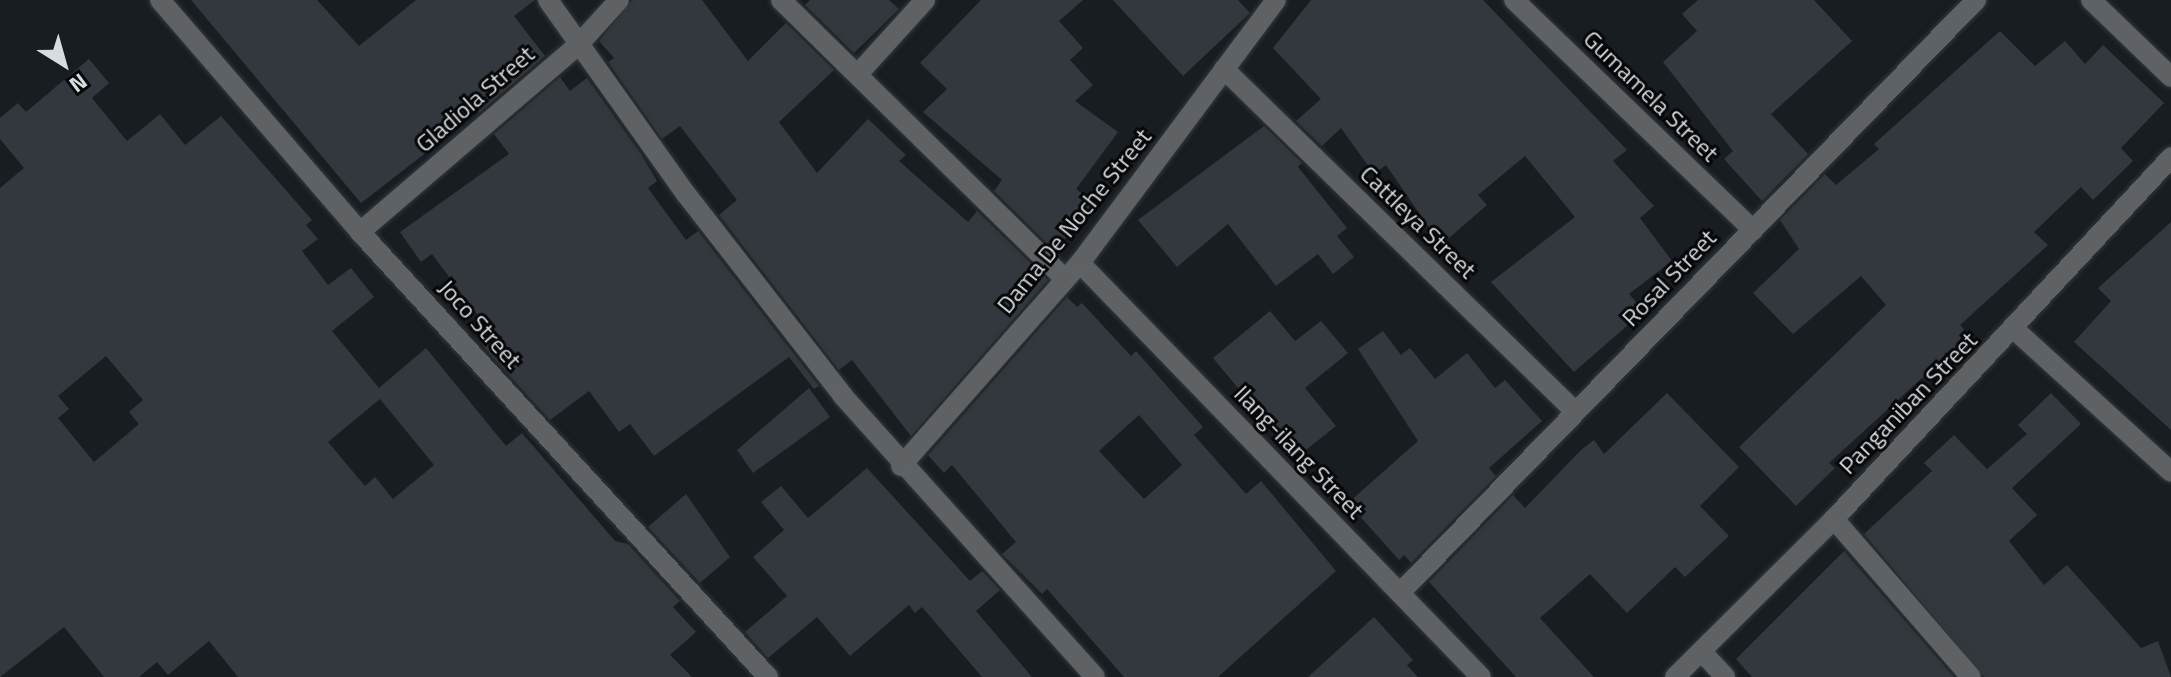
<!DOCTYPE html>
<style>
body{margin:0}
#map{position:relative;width:2171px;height:677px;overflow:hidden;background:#181d22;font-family:"Titillium Web",sans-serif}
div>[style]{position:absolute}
.building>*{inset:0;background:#32383d}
.roads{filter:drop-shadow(0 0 2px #33383c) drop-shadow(0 0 2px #33383c)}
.minor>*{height:20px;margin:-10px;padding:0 10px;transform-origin:10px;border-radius:10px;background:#5f6265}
.tertiary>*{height:20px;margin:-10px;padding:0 10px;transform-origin:10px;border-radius:10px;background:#5f6265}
span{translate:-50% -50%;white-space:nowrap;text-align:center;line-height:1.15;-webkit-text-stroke:6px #060709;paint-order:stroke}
.street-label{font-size:24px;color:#d8dcdf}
.north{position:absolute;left:24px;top:24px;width:80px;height:80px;-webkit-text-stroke:6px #060709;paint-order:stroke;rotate:143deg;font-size:22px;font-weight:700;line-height:32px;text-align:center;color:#d8dcdf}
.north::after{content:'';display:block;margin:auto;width:28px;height:36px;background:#d8dcdf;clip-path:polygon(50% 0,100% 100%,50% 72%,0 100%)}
</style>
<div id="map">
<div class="building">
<div style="clip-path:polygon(191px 0,317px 0,359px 46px,416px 0,535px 0,514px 16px,545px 56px,479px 113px,473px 106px,431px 139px,436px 145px,361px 203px)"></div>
<div style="clip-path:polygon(632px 0,702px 0,748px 61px,786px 23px,834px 70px,779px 122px,817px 173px,868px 119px,906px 155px,899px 161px,968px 222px,977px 211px,1048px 280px,911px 436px,852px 360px,839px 370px,719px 215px,737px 200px,680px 126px,662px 139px,608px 62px,614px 58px,599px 41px)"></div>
<div style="clip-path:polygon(810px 0,889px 0,899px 9px,854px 53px,805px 5px)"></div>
<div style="clip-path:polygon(981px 0,1083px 0,1059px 21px,1083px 48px,1070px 60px,1093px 85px,1075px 101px,1118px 132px,1076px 189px,1094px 203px,1055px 251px,994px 191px,1002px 180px,923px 112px,947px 89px,920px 63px)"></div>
<div style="clip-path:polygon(1113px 0,1238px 0,1250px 13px,1183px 76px)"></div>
<div style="clip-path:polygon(1311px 0,1483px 0,1627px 150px,1613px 161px,1654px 206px,1640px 218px,1672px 261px,1629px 294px,1644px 311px,1574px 372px,1491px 282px,1575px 217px,1525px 156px,1478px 195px,1487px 205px,1441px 245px,1386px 165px,1374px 174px,1341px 128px,1322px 146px,1296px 121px,1321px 99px,1273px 48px)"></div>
<div style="clip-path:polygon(1698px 0,1814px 0,1852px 41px,1771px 114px,1808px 154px,1762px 201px,1724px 159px,1733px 151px,1663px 62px,1697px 31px,1682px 14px)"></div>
<div style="clip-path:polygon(2000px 31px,2035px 66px,2065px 41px,2085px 64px,2103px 45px,2164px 103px,2121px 148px,2133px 161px,2093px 200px,2081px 187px,2034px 232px,2048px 245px,1960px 325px,1969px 335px,1829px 463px,1835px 468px,1796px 506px,1739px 447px,1886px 305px,1861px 276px,1793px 334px,1753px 293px,1799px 249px,1780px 220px,1825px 174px,1836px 185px,1879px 149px,1874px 144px)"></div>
<div style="clip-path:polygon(evenodd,89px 59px,109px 83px,92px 98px,127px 141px,160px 114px,185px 145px,221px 116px,312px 220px,306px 225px,318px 239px,302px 251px,328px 285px,351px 268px,374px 297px,332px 331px,379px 388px,426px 348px,506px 446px,522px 433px,615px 541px,628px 544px,680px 601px,673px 607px,696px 632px,670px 655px,692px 677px,238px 677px,209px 641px,168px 675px,157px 662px,139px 677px,104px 677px,64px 627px,0 677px,0 188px,24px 168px,0 139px,0 118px,18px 103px,26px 112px,89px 59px,106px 356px,143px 400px,129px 412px,139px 424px,94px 462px,58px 418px,69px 409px,58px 396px,106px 356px,89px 59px,380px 399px,434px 465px,393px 499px,375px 477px,365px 486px,328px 442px,380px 399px)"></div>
<div style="clip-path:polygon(560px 77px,570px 91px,587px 78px,641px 154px,657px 181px,648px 188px,686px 240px,698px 231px,819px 386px,814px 389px,789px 357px,654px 456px,630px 424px,619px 432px,589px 391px,550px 420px,488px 352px,477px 338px,488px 329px,432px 254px,421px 262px,400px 232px,509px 154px,494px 134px)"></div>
<div style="clip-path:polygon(1264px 126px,1302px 163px,1298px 167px,1347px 228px,1337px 236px,1354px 257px,1333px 274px,1318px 254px,1276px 286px,1228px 224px,1177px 267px,1138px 220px)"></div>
<div style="clip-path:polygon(2171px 222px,2171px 430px,2074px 342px,2111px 301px,2098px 288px)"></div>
<div style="clip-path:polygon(evenodd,1067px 297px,1077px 307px,1082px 303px,1131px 356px,1136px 351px,1203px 427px,1194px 435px,1246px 494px,1261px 481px,1336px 571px,1218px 677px,1124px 677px,1047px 589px,1042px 594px,1002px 554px,1016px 542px,952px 465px,944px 473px,928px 455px,1067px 297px,1139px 415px,1182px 465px,1144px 499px,1099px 451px,1139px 415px)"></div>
<div style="clip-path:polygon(1270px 311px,1295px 341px,1321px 321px,1348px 353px,1305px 388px,1336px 426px,1296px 458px,1213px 358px)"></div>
<div style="clip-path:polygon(1383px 331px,1401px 355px,1410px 348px,1435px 379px,1467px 353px,1495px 388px,1505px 380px,1542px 421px,1489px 468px,1496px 476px,1411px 563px,1404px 555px,1399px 560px,1348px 503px,1418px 441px,1358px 349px)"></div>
<div style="clip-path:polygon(809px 388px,830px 417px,753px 473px,737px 450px)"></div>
<div style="clip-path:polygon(1667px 393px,1739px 467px,1700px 506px,1729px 536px,1685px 577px,1675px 567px,1627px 613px,1590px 574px,1540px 618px,1594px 677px,1516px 677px,1429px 582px,1513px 495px,1525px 508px,1581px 450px,1594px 440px,1604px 454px)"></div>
<div style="clip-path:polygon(2051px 393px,2081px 424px,2012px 488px,2037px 515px,2009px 541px,2044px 585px,2067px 565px,2141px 648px,2158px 641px,2171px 677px,1984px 677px,1864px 534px,1932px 471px,1924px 463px,1954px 435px,1987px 469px,2027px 434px,2018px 425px)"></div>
<div style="clip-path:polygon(867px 468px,970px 581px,982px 571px,1000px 590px,976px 611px,1032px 677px,982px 677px,922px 607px,915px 613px,909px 605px,850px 656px,817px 617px,768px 658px,745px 632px,787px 596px,753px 557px,784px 530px,761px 502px,781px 486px,808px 518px)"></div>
<div style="clip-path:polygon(686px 494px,730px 557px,700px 583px,648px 527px)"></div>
<div style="clip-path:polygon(1844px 551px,1954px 677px,1752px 677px,1736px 659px)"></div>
<div style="clip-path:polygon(1374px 617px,1413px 660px,1407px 665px,1418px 677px,1308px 677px)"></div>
</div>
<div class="roads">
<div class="minor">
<div style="left:160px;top:0;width:306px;rotate:49.2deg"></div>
<div style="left:360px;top:232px;width:604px;rotate:47.48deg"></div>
<div style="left:548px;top:0;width:238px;rotate:54.6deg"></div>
<div style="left:686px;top:194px;width:256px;rotate:52.1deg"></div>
<div style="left:843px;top:396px;width:377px;rotate:48.1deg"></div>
<div style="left:781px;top:0;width:398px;rotate:44.5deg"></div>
<div style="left:1514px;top:0;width:332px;rotate:43.9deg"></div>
<div style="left:2091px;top:0;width:111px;rotate:43.9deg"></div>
<div style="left:1224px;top:69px;width:491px;rotate:44.3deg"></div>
<div style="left:858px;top:74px;width:100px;rotate:-47.8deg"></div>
<div style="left:360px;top:232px;width:289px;rotate:-40.6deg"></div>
<div style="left:579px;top:44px;width:59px;rotate:-47.7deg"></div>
<div style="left:1080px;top:263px;width:576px;rotate:45.91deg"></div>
<div style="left:2014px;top:329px;width:212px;rotate:42.3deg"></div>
<div style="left:901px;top:466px;width:271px;rotate:-48.6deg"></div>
<div style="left:1080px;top:263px;width:328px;rotate:-53.3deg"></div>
<div style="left:1834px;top:519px;width:209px;rotate:49.1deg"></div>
<div style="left:1400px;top:593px;width:827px;rotate:-45.83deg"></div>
<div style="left:1702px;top:652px;width:34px;rotate:47deg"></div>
</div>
<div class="tertiary">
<div style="left:1675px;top:677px;width:224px;rotate:-44.8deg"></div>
<div style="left:1834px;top:519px;width:495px;rotate:-47deg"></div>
</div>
</div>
<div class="street-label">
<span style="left:1651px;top:96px;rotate:44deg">Gumamela Street</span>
<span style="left:475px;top:99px;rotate:-41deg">Gladiola Street</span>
<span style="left:1074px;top:221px;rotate:-51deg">Dama De Noche Street</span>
<span style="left:1418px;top:222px;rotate:44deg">Cattleya Street</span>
<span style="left:1669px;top:278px;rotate:-46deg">Rosal Street</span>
<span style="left:480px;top:324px;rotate:48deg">Joco Street</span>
<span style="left:1908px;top:403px;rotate:-46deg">Panganiban Street</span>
<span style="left:1299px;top:452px;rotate:46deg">Ilang-ilang Street</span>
</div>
<div class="north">N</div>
</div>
